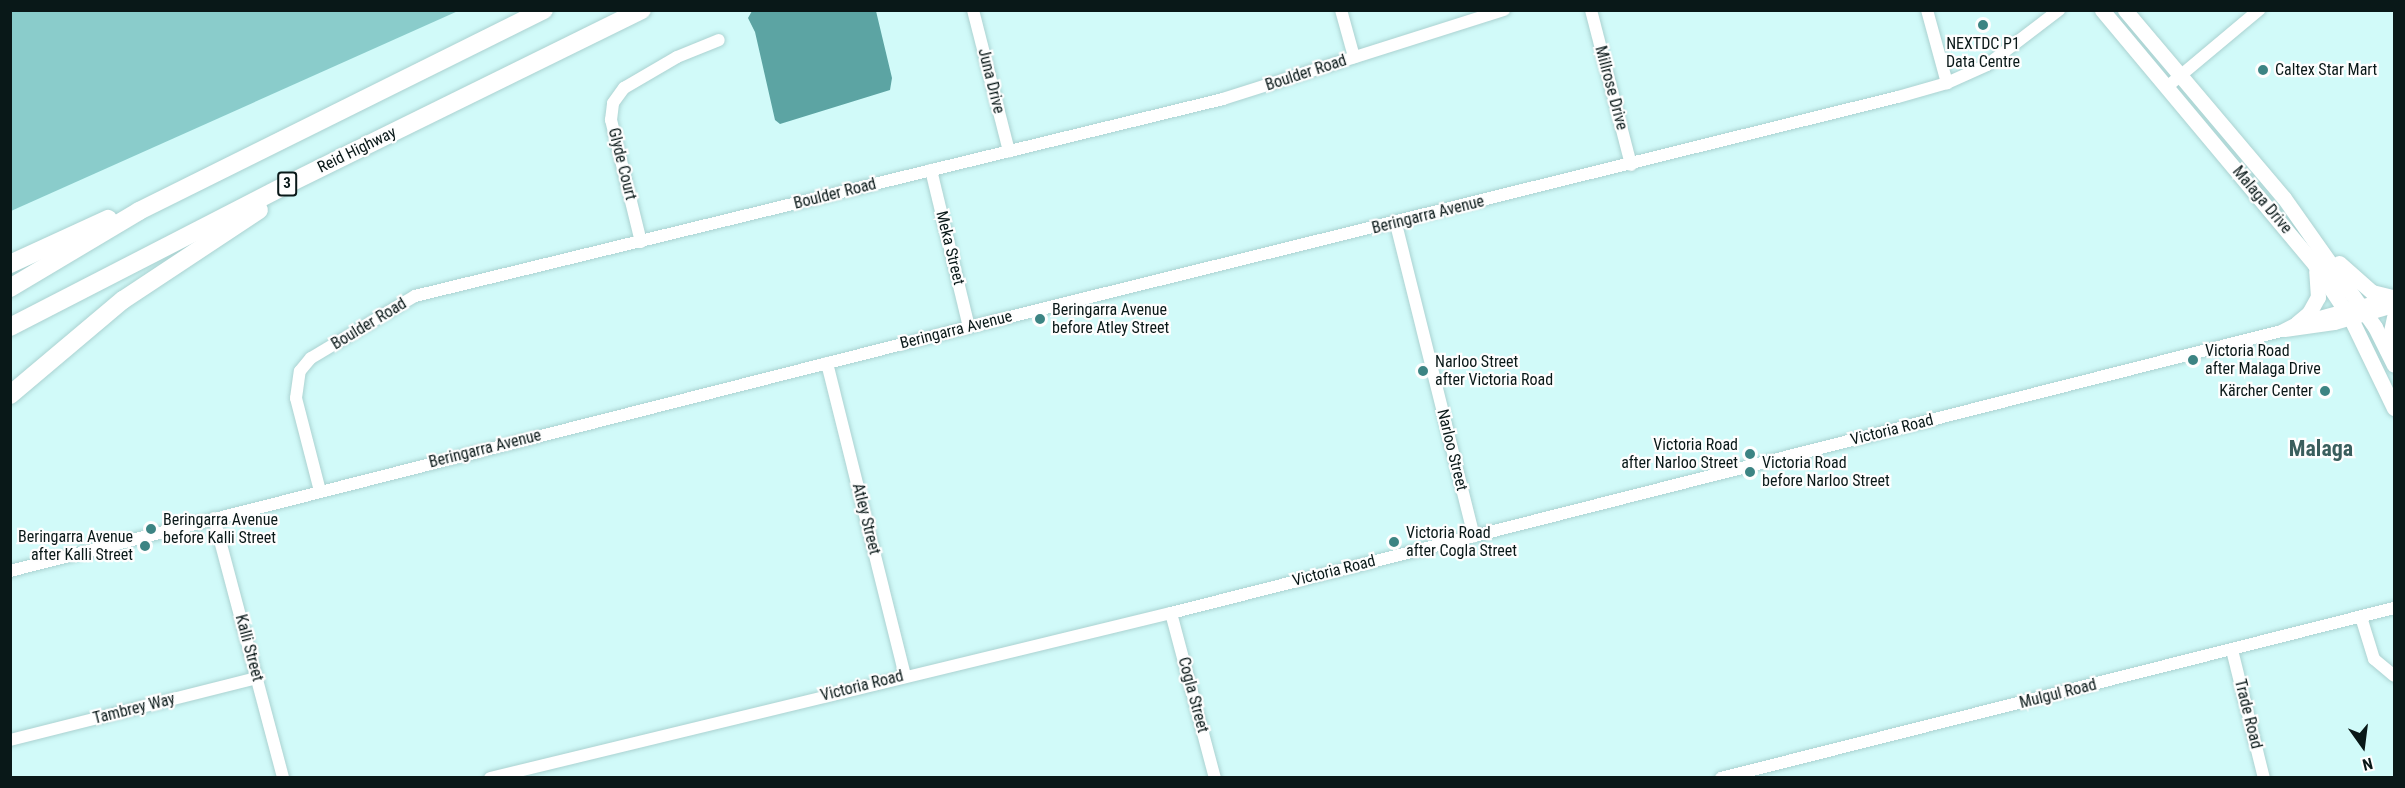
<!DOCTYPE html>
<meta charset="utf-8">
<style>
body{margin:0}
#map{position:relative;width:2405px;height:788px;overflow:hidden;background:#d1faf9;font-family:"Roboto Condensed",sans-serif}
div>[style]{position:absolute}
.green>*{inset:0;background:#8acccb}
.water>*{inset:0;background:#5ca4a3}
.roads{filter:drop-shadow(0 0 2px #abd2d1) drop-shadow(0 0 2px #abd2d1)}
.minor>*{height:12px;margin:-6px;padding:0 6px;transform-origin:6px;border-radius:6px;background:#fff}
.major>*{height:15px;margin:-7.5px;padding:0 7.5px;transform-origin:7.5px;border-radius:7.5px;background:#fff}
.highway>*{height:18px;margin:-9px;padding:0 9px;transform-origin:9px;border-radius:9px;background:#fff}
.dots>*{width:16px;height:16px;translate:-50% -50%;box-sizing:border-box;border:3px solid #fefefe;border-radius:50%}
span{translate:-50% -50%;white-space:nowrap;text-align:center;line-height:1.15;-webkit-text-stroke:4.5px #fefefe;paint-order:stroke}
.shield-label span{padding:2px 4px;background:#fefefe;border:2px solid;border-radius:4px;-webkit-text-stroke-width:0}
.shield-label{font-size:15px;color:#091818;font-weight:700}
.poi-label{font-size:16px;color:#091818}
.left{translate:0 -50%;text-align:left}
.right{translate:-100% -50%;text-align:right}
.street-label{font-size:16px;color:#091818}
.district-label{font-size:22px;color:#395e5d;font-weight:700}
.frame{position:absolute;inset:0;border:12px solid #091818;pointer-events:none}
.north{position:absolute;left:2333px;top:716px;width:60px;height:60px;-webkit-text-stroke:4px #fefefe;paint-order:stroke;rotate:166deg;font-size:16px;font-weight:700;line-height:24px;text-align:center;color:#091818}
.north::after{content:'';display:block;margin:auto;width:21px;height:27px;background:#091818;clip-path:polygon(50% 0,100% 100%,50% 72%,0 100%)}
</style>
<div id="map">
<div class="green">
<div style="clip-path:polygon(11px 10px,458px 10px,458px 11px,11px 211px)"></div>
</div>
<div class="water">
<div style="clip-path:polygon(752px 11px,876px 11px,892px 78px,890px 90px,780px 124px,775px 120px,755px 32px,748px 18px)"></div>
</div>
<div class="roads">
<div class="minor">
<div style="left:973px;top:10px;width:146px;rotate:75.7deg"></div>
<div style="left:1341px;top:10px;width:49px;rotate:74.5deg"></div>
<div style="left:1591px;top:10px;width:160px;rotate:75.5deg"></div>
<div style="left:1927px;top:10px;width:76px;rotate:74.7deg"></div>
<div style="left:2168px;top:86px;width:119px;rotate:-39.9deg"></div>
<div style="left:931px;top:170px;width:162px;rotate:76.4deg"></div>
<div style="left:1396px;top:224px;width:322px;rotate:76deg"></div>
<div style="left:641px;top:242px;width:126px;rotate:-103.8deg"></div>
<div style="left:611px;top:120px;width:17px;rotate:-83deg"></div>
<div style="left:613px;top:103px;width:19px;rotate:-54deg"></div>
<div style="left:624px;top:88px;width:61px;rotate:-30.3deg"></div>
<div style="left:677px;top:57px;width:45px;rotate:-22deg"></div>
<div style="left:2285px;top:331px;width:50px;rotate:-8deg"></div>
<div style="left:2335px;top:324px;width:61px;rotate:-16.1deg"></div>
<div style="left:827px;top:363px;width:322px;rotate:76deg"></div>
<div style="left:320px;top:491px;width:96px;rotate:-104.5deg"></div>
<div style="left:296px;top:398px;width:27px;rotate:-82deg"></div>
<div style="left:300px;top:371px;width:17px;rotate:-50deg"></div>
<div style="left:311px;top:358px;width:121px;rotate:-30.8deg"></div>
<div style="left:415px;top:296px;width:832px;rotate:-13.7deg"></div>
<div style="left:1223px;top:99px;width:295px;rotate:-17.6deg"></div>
<div style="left:214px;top:518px;width:269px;rotate:75.1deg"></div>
<div style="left:10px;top:571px;width:990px;rotate:-14.27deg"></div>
<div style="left:969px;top:327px;width:957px;rotate:-13.91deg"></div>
<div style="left:1898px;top:97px;width:51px;rotate:-15.9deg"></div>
<div style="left:1947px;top:83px;width:44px;rotate:-24.2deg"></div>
<div style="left:1987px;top:65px;width:91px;rotate:-37.4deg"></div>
<div style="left:1171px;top:613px;width:171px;rotate:75.1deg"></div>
<div style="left:2361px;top:617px;width:44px;rotate:72.8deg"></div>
<div style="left:2374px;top:659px;width:26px;rotate:40deg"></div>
<div style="left:2232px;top:650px;width:132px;rotate:76deg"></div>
<div style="left:10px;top:740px;width:255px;rotate:-14.1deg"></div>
<div style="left:490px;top:778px;width:701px;rotate:-13.62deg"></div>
<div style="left:1171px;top:613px;width:1145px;rotate:-14.25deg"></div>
<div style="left:2281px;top:331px;width:18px;rotate:-27deg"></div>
<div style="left:2297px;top:323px;width:96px;rotate:-15deg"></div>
<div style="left:1721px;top:778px;width:694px;rotate:-14.18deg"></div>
</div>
<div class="major">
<div style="left:2102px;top:10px;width:332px;rotate:50.1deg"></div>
<div style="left:2315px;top:265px;width:65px;rotate:56.3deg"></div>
<div style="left:2351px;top:319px;width:99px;rotate:64.2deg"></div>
<div style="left:2125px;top:10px;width:246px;rotate:49.8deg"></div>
<div style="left:2284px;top:198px;width:158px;rotate:54.8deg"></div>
<div style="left:2375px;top:327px;width:42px;rotate:63.4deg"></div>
<div style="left:2339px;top:263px;width:44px;rotate:41.3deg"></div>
<div style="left:2372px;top:292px;width:21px;rotate:14deg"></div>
<div style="left:2297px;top:323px;width:16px;rotate:-40deg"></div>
<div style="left:2309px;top:313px;width:18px;rotate:-61deg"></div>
<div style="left:2318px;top:297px;width:26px;rotate:-94deg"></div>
<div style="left:2387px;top:350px;width:34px;rotate:-78deg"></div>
</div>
<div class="highway">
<div style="left:10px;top:264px;width:108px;rotate:-24.7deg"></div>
<div style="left:10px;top:288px;width:150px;rotate:-30.8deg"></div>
<div style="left:139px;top:211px;width:452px;rotate:-26.4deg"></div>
<div style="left:10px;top:327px;width:317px;rotate:-27.2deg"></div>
<div style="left:292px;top:182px;width:390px;rotate:-26.2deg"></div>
<div style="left:10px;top:395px;width:148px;rotate:-40.1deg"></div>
<div style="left:123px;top:300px;width:163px;rotate:-33.5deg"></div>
</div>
</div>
<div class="dots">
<div style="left:1983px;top:25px;background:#3c8483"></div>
<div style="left:2263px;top:70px;background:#3c8483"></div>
<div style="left:1040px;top:319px;background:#3c8483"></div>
<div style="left:2193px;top:360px;background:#3c8483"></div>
<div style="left:1423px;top:371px;background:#3c8483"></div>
<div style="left:2325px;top:391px;background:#3c8483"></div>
<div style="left:1750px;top:454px;background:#3c8483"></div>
<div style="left:1750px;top:472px;background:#3c8483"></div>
<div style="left:151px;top:529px;background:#3c8483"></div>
<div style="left:1394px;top:542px;background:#3c8483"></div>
<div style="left:145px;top:546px;background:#3c8483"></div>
</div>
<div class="shield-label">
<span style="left:287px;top:184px">3</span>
</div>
<div class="poi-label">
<span style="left:1983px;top:53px">NEXTDC P1<br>Data Centre</span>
<span class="left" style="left:2275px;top:70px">Caltex Star Mart</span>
<span class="left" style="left:1052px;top:319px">Beringarra Avenue<br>before Atley Street</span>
<span class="left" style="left:2205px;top:360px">Victoria Road<br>after Malaga Drive</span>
<span class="left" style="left:1435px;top:371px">Narloo Street<br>after Victoria Road</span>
<span class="right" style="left:2313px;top:391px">Kärcher Center</span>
<span class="right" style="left:1738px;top:454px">Victoria Road<br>after Narloo Street</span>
<span class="left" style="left:1762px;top:472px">Victoria Road<br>before Narloo Street</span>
<span class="left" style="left:163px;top:529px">Beringarra Avenue<br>before Kalli Street</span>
<span class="left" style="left:1406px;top:542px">Victoria Road<br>after Cogla Street</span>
<span class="right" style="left:133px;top:546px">Beringarra Avenue<br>after Kalli Street</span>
</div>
<div class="street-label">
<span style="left:1306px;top:73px;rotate:-18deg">Boulder Road</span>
<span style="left:991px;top:81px;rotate:76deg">Juna Drive</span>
<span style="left:1611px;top:88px;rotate:75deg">Millrose Drive</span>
<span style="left:357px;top:150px;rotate:-26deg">Reid Highway</span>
<span style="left:622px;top:164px;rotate:76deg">Glyde Court</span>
<span style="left:835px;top:194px;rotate:-14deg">Boulder Road</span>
<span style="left:2262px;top:200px;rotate:50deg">Malaga Drive</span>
<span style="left:1428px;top:215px;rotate:-14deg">Beringarra Avenue</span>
<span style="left:950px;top:248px;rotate:76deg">Meka Street</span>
<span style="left:369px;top:324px;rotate:-31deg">Boulder Road</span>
<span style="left:956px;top:330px;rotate:-14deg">Beringarra Avenue</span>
<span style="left:1892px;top:430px;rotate:-14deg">Victoria Road</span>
<span style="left:485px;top:449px;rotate:-14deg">Beringarra Avenue</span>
<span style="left:1452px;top:450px;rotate:76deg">Narloo Street</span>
<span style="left:866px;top:519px;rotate:76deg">Atley Street</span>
<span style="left:1334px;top:571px;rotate:-14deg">Victoria Road</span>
<span style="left:249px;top:648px;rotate:75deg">Kalli Street</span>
<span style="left:862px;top:686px;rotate:-14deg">Victoria Road</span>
<span style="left:2058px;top:694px;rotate:-14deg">Mulgul Road</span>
<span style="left:1193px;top:695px;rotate:75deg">Cogla Street</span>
<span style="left:134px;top:709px;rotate:-14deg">Tambrey Way</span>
<span style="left:2248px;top:714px;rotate:76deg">Trade Road</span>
</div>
<div class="district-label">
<span style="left:2321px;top:449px">Malaga</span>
</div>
<div class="frame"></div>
<div class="north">N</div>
</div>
